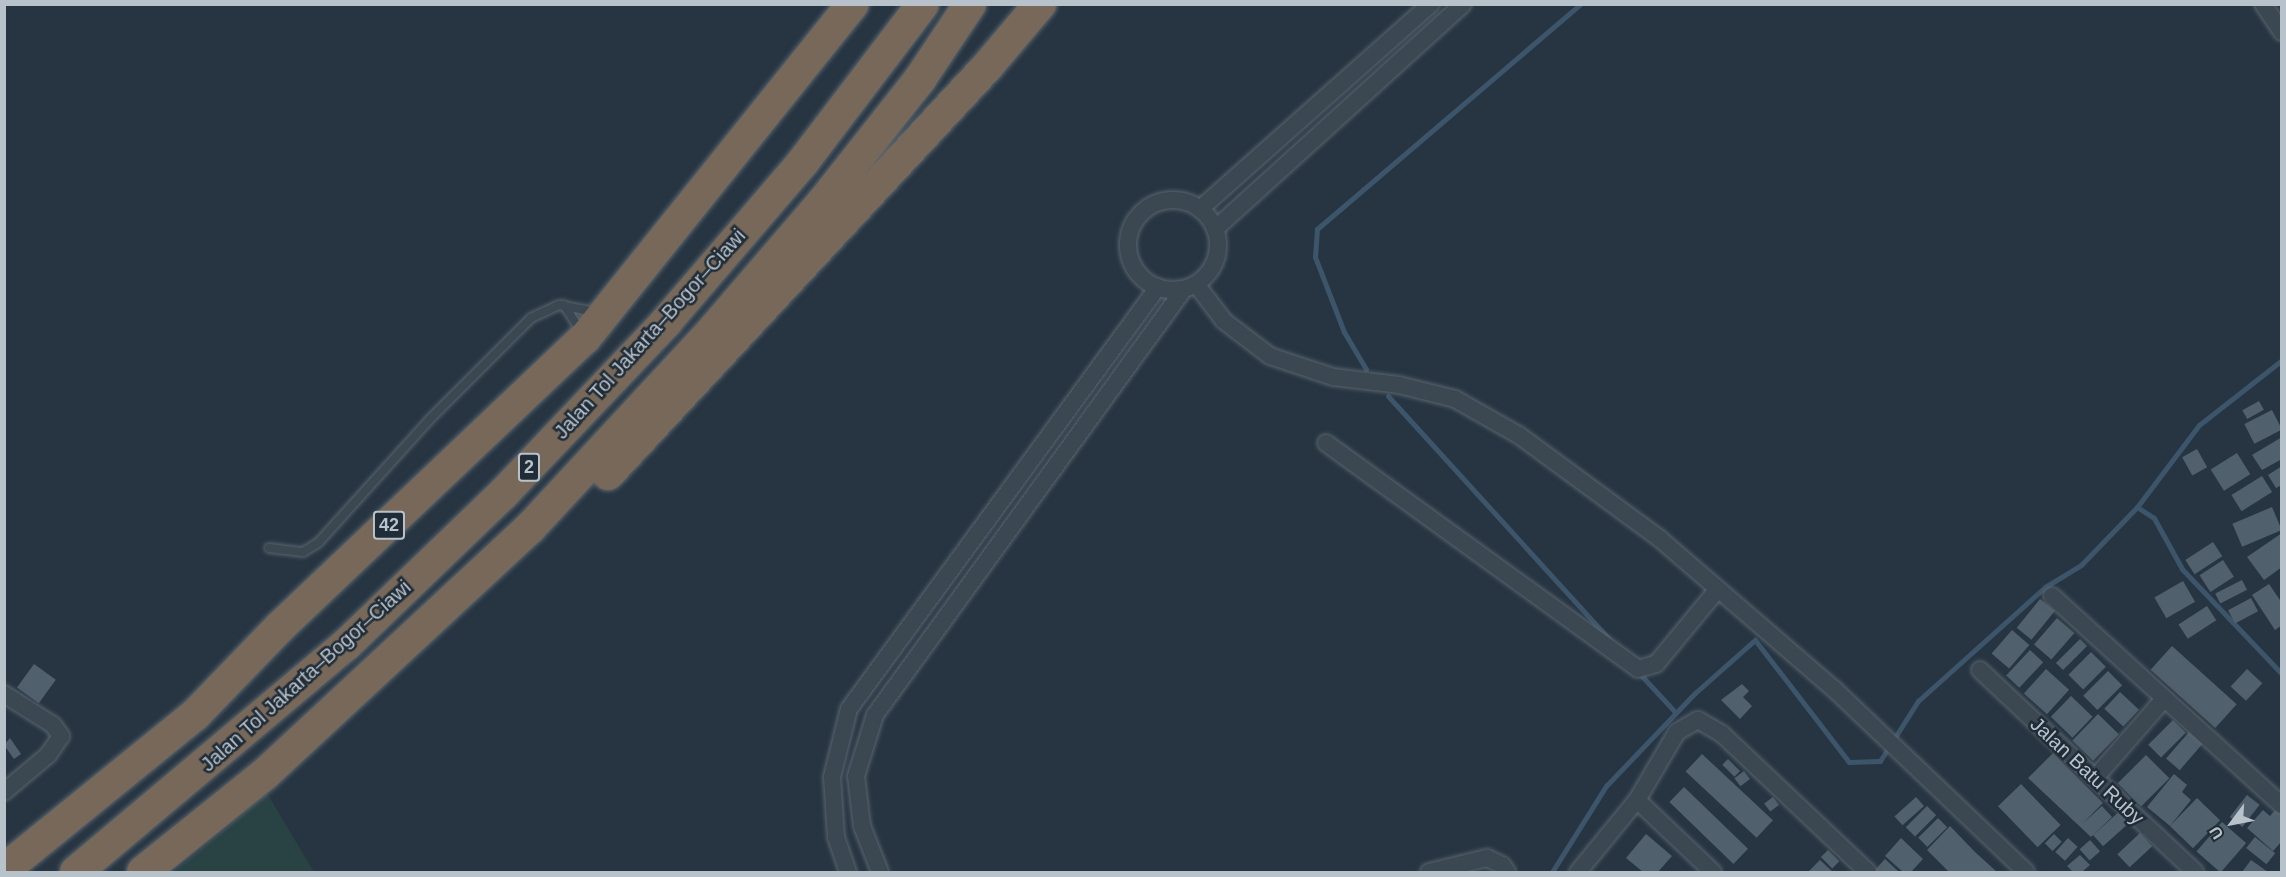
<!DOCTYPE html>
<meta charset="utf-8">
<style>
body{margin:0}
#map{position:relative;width:2286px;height:877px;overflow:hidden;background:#273542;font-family:Arial,sans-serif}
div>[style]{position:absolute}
.green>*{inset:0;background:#294243}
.stream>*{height:5px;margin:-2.5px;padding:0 2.5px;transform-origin:2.5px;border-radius:2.5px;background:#3d556a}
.building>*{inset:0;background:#50606c;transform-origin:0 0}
.roads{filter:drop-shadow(0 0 2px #59656f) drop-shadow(0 0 2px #59656f)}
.service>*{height:8px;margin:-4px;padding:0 4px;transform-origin:4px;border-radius:4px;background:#3b4751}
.minor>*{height:16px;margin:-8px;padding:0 8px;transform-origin:8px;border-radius:8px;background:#3b4751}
.minor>.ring{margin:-8px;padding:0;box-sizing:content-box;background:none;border:16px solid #3b4751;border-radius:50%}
.motorway>*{height:32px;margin:-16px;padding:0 16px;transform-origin:16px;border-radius:16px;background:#776859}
span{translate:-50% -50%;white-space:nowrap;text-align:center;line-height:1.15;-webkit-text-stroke:5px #202c37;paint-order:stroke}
.shield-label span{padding:2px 4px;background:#202c37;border:2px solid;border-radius:4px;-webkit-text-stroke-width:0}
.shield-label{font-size:18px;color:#b8c2cb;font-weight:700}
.street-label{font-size:20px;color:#b8c2cb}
.frame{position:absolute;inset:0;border:6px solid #b8c2cb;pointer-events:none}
.north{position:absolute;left:2202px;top:793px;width:60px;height:60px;-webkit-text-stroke:4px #202c37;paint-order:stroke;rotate:238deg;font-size:16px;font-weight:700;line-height:24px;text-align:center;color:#b8c2cb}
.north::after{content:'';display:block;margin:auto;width:21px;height:27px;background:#b8c2cb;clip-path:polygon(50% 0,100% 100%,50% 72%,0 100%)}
</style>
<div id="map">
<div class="green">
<div style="clip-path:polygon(267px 793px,314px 872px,174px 872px)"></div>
</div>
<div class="stream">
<div style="left:2282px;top:360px;width:105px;rotate:141.9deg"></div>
<div style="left:2199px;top:425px;width:103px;rotate:127.1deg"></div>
<div style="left:2137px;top:507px;width:20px;rotate:33deg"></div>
<div style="left:2154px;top:518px;width:58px;rotate:61.2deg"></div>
<div style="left:2182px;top:569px;width:145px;rotate:46.4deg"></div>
<div style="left:1366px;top:369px;width:43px;rotate:-120.7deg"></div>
<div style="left:1344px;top:332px;width:80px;rotate:-111.1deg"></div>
<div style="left:1315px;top:257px;width:28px;rotate:-86deg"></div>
<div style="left:1317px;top:229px;width:346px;rotate:-40.5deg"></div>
<div style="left:1388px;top:396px;width:328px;rotate:47.7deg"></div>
<div style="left:1639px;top:673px;width:54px;rotate:47.2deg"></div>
<div style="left:1552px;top:872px;width:102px;rotate:-57.9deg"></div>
<div style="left:1606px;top:786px;width:129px;rotate:-46.3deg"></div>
<div style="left:1695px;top:693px;width:80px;rotate:-41.5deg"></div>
<div style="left:1755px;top:640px;width:154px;rotate:52.4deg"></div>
<div style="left:1849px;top:762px;width:31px;rotate:-2deg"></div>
<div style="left:1880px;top:761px;width:71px;rotate:-57.7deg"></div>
<div style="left:1918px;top:701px;width:171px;rotate:-41.9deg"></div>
<div style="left:2045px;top:587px;width:42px;rotate:-31.4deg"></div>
<div style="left:2081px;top:565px;width:81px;rotate:-46deg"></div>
</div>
<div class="building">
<div style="left:2259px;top:401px;width:10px;height:19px;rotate:61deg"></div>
<div style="left:2272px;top:410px;width:22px;height:31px;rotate:63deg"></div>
<div style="clip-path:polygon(2282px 437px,2282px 459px,2262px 470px,2252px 455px)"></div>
<div style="left:2197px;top:449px;width:21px;height:17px;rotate:61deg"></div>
<div style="left:2237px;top:453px;width:25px;height:31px;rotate:58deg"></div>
<div style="clip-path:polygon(2282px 466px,2282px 485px,2276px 488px,2268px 475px)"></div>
<div style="left:2262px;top:476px;width:19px;height:36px;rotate:58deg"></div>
<div style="left:2272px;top:507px;width:25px;height:43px;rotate:67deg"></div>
<div style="clip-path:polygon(2282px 533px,2282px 567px,2264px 580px,2247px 557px)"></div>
<div style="left:2213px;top:542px;width:17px;height:33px;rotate:57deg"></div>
<div style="left:2223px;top:560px;width:20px;height:28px;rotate:57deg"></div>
<div style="left:2242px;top:580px;width:11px;height:30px;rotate:63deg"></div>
<div style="left:2183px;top:581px;width:24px;height:33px;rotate:60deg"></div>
<div style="clip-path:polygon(2269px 584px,2282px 603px,2282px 625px,2275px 630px,2252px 595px)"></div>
<div style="left:2251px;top:598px;width:15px;height:26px;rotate:62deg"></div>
<div style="left:2040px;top:599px;width:19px;height:37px;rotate:39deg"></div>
<div style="left:2207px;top:606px;width:17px;height:34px;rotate:57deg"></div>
<div style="left:2057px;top:618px;width:23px;height:35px;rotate:41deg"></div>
<div style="left:2012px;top:630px;width:23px;height:31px;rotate:41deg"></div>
<div style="left:2080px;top:639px;width:10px;height:34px;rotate:45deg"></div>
<div style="left:2172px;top:646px;width:87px;height:32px;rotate:42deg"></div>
<div style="left:2030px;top:650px;width:18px;height:35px;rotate:43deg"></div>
<div style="left:2091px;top:652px;width:21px;height:32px;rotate:45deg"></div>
<div style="left:34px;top:664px;width:27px;height:29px;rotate:36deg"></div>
<div style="left:2046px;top:669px;width:31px;height:33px;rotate:42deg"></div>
<div style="left:2247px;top:669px;width:21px;height:24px;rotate:43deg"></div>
<div style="left:2108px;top:671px;width:20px;height:35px;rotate:45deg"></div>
<div style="clip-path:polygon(1742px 684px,1749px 691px,1743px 697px,1752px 706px,1740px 719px,1721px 700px)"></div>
<div style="left:2120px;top:692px;width:26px;height:23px;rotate:43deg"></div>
<div style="left:2071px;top:696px;width:30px;height:29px;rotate:44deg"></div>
<div style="left:2098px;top:714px;width:29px;height:37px;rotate:44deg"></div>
<div style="left:2173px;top:720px;width:18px;height:35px;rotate:45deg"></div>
<div style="left:2189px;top:732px;width:18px;height:35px;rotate:41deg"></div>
<div style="clip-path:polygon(10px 738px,21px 754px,14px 759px,4px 745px)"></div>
<div style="clip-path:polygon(2053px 753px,2103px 803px,2082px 824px,2102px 806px,2112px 817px,2091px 837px,2028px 778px)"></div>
<div style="left:1702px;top:754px;width:97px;height:24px;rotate:43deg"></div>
<div style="left:2146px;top:755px;width:33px;height:40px;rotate:45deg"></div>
<div style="left:1728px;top:759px;width:17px;height:8px;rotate:45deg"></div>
<div style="left:1744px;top:771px;width:10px;height:12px;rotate:53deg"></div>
<div style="clip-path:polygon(2174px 774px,2187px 785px,2182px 792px,2191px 800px,2170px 826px,2147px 807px)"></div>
<div style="left:2021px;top:784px;width:57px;height:32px;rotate:46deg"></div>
<div style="left:1684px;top:787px;width:89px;height:21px;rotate:44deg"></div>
<div style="left:2247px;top:795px;width:16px;height:28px;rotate:38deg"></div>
<div style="left:1773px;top:797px;width:10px;height:11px;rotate:53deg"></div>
<div style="left:1916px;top:797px;width:12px;height:29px;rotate:48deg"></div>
<div style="left:2197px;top:798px;width:32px;height:39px;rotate:44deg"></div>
<div style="left:1927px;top:806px;width:13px;height:30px;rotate:45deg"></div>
<div style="left:2122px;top:809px;width:15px;height:39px;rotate:48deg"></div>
<div style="clip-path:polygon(2276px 809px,2282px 814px,2282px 841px,2273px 851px,2247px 828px,2263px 810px,2270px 816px)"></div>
<div style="left:1938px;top:818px;width:13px;height:28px;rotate:45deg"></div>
<div style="left:2222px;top:822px;width:32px;height:39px;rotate:41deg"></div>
<div style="clip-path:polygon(1950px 826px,1975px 852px,1997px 872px,1949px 872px,1927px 850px)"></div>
<div style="left:2140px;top:833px;width:18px;height:31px;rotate:47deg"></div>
<div style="clip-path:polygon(1646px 834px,1672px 856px,1658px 872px,1643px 872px,1626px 858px)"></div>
<div style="left:2054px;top:834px;width:11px;height:13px;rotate:45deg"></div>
<div style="left:2255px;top:837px;width:26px;height:14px;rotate:39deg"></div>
<div style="clip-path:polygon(1901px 838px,1923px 859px,1911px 872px,1903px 872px,1885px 856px)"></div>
<div style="left:2068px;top:838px;width:13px;height:19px;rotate:42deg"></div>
<div style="left:2090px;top:840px;width:15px;height:14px;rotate:48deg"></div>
<div style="left:1828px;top:850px;width:16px;height:10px;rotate:45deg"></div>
<div style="clip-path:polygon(2080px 855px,2090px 865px,2082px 872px,2073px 872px,2067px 866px)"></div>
<div style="clip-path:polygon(1885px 859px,1899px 872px,1873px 872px)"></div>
<div style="clip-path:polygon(1820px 860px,1833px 872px,1808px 872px)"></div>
<div style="clip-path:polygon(2251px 860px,2268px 872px,2242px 872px)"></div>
</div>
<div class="roads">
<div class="service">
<div style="left:564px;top:305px;width:33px;rotate:57deg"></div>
<div style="left:269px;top:548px;width:34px;rotate:7deg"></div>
<div style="left:303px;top:552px;width:17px;rotate:-31deg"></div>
<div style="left:318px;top:543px;width:169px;rotate:-47.9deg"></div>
<div style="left:431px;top:418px;width:141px;rotate:-45deg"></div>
<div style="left:531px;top:318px;width:31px;rotate:-25deg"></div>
<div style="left:559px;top:305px;width:38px;rotate:11deg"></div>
</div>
<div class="minor">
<div style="left:2263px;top:4px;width:34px;rotate:56deg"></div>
<div class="ring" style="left:1128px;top:200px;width:74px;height:74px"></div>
<div style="left:1200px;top:209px;width:309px;rotate:-41.6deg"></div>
<div style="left:1215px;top:229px;width:335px;rotate:-42.2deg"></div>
<div style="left:1196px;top:284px;width:46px;rotate:52.9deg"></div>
<div style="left:1224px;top:321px;width:58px;rotate:37.3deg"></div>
<div style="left:1270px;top:356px;width:66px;rotate:18.4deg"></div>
<div style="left:1333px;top:377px;width:66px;rotate:6.9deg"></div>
<div style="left:1399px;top:385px;width:58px;rotate:14deg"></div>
<div style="left:1455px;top:399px;width:75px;rotate:29.6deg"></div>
<div style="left:1520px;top:436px;width:174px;rotate:36.3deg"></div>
<div style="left:1660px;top:539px;width:230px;rotate:40.8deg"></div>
<div style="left:1834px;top:689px;width:265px;rotate:43.6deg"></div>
<div style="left:1326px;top:443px;width:385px;rotate:35.9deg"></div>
<div style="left:1638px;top:669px;width:19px;rotate:-16deg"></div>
<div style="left:1656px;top:664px;width:97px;rotate:-50.4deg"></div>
<div style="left:2052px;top:596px;width:311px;rotate:42.3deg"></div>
<div style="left:1980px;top:670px;width:295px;rotate:43.2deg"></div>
<div style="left:4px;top:694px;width:58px;rotate:32.3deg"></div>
<div style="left:53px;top:725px;width:14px;rotate:54deg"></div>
<div style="left:61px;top:736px;width:23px;rotate:124deg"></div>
<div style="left:48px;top:755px;width:57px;rotate:139.9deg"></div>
<div style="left:2095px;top:778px;width:103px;rotate:-48.9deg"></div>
<div style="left:1637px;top:800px;width:105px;rotate:43.5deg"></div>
<div style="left:848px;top:872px;width:37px;rotate:-109deg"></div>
<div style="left:836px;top:837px;width:60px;rotate:-93.8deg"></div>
<div style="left:832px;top:777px;width:70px;rotate:-76deg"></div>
<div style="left:849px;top:709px;width:523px;rotate:-53.79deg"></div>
<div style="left:880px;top:872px;width:49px;rotate:-111.4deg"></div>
<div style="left:862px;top:826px;width:50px;rotate:-96.8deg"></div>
<div style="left:856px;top:776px;width:64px;rotate:-72.7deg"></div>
<div style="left:875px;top:715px;width:526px;rotate:-54.04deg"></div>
<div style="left:1429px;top:872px;width:60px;rotate:-13.6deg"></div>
<div style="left:1487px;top:858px;width:17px;rotate:25deg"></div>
<div style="left:1502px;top:865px;width:9px;rotate:54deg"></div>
<div style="left:1578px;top:872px;width:93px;rotate:-50.7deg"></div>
<div style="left:1637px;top:800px;width:79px;rotate:-59.5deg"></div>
<div style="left:1677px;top:732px;width:24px;rotate:-30deg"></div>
<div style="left:1698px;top:720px;width:28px;rotate:30deg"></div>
<div style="left:1722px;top:734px;width:201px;rotate:43.4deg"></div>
</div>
<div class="motorway">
<div style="left:608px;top:474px;width:555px;rotate:-47.05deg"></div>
<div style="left:986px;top:68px;width:84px;rotate:-49.8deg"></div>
<div style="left:4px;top:870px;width:246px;rotate:-39.1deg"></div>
<div style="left:195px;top:715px;width:122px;rotate:-46deg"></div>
<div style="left:280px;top:627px;width:420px;rotate:-43.5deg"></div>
<div style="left:585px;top:338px;width:428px;rotate:-51.3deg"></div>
<div style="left:76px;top:872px;width:353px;rotate:-40.1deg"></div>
<div style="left:346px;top:645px;width:219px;rotate:-43.9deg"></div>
<div style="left:504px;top:493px;width:236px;rotate:-46.5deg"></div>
<div style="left:666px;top:322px;width:211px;rotate:-49.4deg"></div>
<div style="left:803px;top:162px;width:198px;rotate:-52.8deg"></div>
<div style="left:143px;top:872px;width:156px;rotate:-38.8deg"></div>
<div style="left:265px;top:774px;width:362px;rotate:-42.9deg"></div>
<div style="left:530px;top:528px;width:271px;rotate:-47.2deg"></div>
<div style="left:714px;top:329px;width:167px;rotate:-49.4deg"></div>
<div style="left:823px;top:202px;width:157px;rotate:-51.7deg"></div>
<div style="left:920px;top:79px;width:90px;rotate:-56.3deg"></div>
</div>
</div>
<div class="shield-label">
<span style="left:529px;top:467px">2</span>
<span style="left:389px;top:525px">42</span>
</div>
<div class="street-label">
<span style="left:650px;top:334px;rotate:-48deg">Jalan Tol Jakarta–Bogor–Ciawi</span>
<span style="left:306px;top:676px;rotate:-42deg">Jalan Tol Jakarta–Bogor–Ciawi</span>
<span style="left:2087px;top:771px;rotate:43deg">Jalan Batu Ruby</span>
</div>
<div class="frame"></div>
<div class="north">U</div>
</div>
